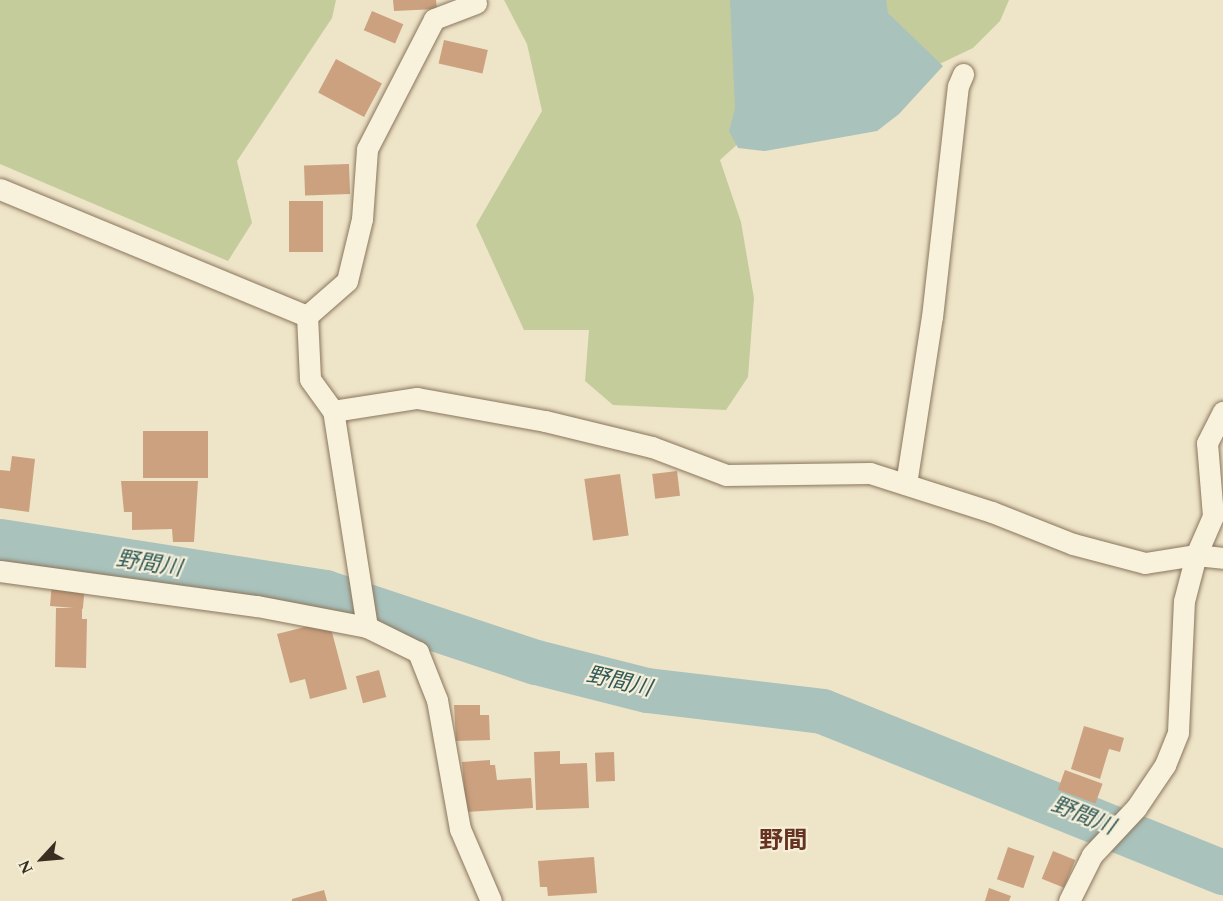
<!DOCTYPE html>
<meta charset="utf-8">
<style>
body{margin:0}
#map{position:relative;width:1223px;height:901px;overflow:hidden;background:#eee4c8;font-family:Spectral,"Noto Sans JP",serif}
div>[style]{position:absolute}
.green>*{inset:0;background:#c5cc9c}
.water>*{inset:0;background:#a9c2bc}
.river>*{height:45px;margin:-22.5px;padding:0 22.5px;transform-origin:22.5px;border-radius:22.5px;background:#a9c2bc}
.building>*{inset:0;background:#cba17f;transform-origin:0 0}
.roads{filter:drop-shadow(0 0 2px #8a765d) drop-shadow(0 0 2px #8a765d)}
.street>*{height:21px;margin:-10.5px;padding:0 10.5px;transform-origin:10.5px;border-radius:10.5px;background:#f8f1dc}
span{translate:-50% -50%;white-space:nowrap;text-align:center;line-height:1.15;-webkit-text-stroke:4.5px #f5eed8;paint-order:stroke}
.water-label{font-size:22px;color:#305a59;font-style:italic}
.quarter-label{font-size:24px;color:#663221;font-weight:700}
.north{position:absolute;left:12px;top:829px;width:60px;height:60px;-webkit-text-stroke:4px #f5eed8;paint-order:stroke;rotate:244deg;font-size:16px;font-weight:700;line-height:24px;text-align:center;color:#3a2e20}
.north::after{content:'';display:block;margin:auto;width:21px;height:27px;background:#3a2e20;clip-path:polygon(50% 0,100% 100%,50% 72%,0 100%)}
</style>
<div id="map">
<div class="green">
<div style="clip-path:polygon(0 0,336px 0,332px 18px,237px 161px,252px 223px,228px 261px,0 164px)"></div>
<div style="clip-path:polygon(504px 0,1009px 0,1000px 21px,973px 48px,904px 81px,773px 112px,720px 160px,741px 222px,754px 298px,748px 377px,726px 410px,613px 405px,585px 381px,589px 330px,524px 330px,476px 225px,542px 111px,527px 44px)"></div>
</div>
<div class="water">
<div style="clip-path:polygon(730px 0,886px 0,888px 13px,943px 66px,899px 114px,877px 131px,765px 151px,738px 148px,729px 131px,735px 109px)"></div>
</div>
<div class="river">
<div style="left:0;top:541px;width:329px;rotate:8.9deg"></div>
<div style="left:325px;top:592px;width:222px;rotate:18.4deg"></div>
<div style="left:536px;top:662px;width:114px;rotate:14.2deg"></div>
<div style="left:647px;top:690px;width:176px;rotate:6.8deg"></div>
<div style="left:822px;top:711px;width:432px;rotate:21.9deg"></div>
</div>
<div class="building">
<div style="clip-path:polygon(393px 0,436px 0,437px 9px,394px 11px)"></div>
<div style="left:372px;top:11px;width:34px;height:21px;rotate:23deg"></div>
<div style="left:444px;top:40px;width:45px;height:24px;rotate:13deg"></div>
<div style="left:336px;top:59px;width:52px;height:38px;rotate:28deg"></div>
<div style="left:349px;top:164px;width:30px;height:45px;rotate:88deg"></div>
<div style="left:289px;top:201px;width:34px;height:51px"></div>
<div style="left:143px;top:431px;width:65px;height:47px"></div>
<div style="clip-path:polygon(12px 456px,35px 459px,29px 512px,0 508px,0 470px,10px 471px)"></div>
<div style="left:677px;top:471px;width:25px;height:25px;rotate:83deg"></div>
<div style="left:620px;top:474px;width:62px;height:36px;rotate:82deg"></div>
<div style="clip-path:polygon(121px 481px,198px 481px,194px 542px,173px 542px,172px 529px,132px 530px,132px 512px,124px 512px)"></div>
<div style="left:52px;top:583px;width:33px;height:23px;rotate:5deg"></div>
<div style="clip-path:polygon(56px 608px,82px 608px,82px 619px,87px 619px,86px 668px,55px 667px)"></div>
<div style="clip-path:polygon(329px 621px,347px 689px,310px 699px,305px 679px,290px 683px,277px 634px)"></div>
<div style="left:379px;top:670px;width:28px;height:24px;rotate:75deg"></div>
<div style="clip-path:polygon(454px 705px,480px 705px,480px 715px,489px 715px,490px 740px,456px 741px)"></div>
<div style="clip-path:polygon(1084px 726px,1124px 738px,1120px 752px,1109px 749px,1100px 779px,1071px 769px)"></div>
<div style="clip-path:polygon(560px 751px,560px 764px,587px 763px,589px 808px,536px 810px,534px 752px)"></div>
<div style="left:614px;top:752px;width:29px;height:19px;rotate:88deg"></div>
<div style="clip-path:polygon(490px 760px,490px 765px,495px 765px,497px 780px,531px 778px,533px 808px,466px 812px,462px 762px)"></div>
<div style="left:1065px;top:770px;width:40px;height:21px;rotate:20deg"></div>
<div style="left:1008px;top:847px;width:28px;height:34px;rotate:19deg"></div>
<div style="left:1053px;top:851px;width:24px;height:30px;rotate:22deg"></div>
<div style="clip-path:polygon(594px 857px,597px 893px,548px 896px,547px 887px,540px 887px,538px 861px)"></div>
<div style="clip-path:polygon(989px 888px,1011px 896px,1009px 901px,985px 901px)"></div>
<div style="clip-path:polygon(324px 890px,327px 901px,292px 901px,292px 899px)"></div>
</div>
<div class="roads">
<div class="street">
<div style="left:0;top:189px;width:332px;rotate:22.5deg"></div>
<div style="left:333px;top:411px;width:85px;rotate:-8.8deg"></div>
<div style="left:417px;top:398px;width:130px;rotate:10.2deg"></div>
<div style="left:545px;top:421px;width:110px;rotate:13.7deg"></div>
<div style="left:652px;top:447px;width:79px;rotate:20.7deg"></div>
<div style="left:726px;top:475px;width:144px;rotate:-0.8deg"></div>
<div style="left:870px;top:473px;width:128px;rotate:17.7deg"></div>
<div style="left:992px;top:512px;width:87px;rotate:21.6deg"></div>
<div style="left:1073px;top:544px;width:74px;rotate:14.8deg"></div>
<div style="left:1145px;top:563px;width:52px;rotate:-8.9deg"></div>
<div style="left:1196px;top:555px;width:27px;rotate:6deg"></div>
<div style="left:906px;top:484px;width:169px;rotate:-81.2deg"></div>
<div style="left:932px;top:317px;width:232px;rotate:-83.6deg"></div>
<div style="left:958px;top:86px;width:13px;rotate:-67deg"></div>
<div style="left:0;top:571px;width:259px;rotate:7.8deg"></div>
<div style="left:257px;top:606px;width:112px;rotate:10.8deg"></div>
<div style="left:367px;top:627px;width:57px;rotate:26.1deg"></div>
<div style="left:418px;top:652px;width:52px;rotate:68.4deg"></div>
<div style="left:437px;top:700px;width:131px;rotate:79.9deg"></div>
<div style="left:460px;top:829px;width:78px;rotate:66.7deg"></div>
<div style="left:367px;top:627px;width:219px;rotate:-98.9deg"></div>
<div style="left:333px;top:411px;width:39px;rotate:-126deg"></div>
<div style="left:310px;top:379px;width:63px;rotate:-92.7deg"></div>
<div style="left:307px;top:316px;width:53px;rotate:-41.2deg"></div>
<div style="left:347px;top:281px;width:64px;rotate:-76.4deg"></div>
<div style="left:362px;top:219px;width:70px;rotate:-85.9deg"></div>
<div style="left:367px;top:149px;width:146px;rotate:-62.7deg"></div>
<div style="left:434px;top:19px;width:45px;rotate:-20.9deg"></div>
<div style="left:1069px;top:901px;width:51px;rotate:-63.4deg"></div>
<div style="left:1092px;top:855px;width:64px;rotate:-46.9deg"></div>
<div style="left:1136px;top:808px;width:52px;rotate:-56deg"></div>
<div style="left:1165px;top:765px;width:35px;rotate:-68deg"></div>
<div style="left:1178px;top:732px;width:131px;rotate:-87.4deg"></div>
<div style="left:1184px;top:601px;width:48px;rotate:-75.4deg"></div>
<div style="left:1196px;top:555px;width:43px;rotate:-66.4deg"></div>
<div style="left:1213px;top:516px;width:73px;rotate:-94.7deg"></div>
<div style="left:1207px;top:443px;width:35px;rotate:-63deg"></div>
</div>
</div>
<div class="water-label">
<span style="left:149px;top:564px;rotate:9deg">野間川</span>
<span style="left:619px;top:682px;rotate:13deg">野間川</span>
<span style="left:1083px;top:816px;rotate:22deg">野間川</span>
</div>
<div class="quarter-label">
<span style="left:783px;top:842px">野間</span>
</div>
<div class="north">N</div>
</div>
